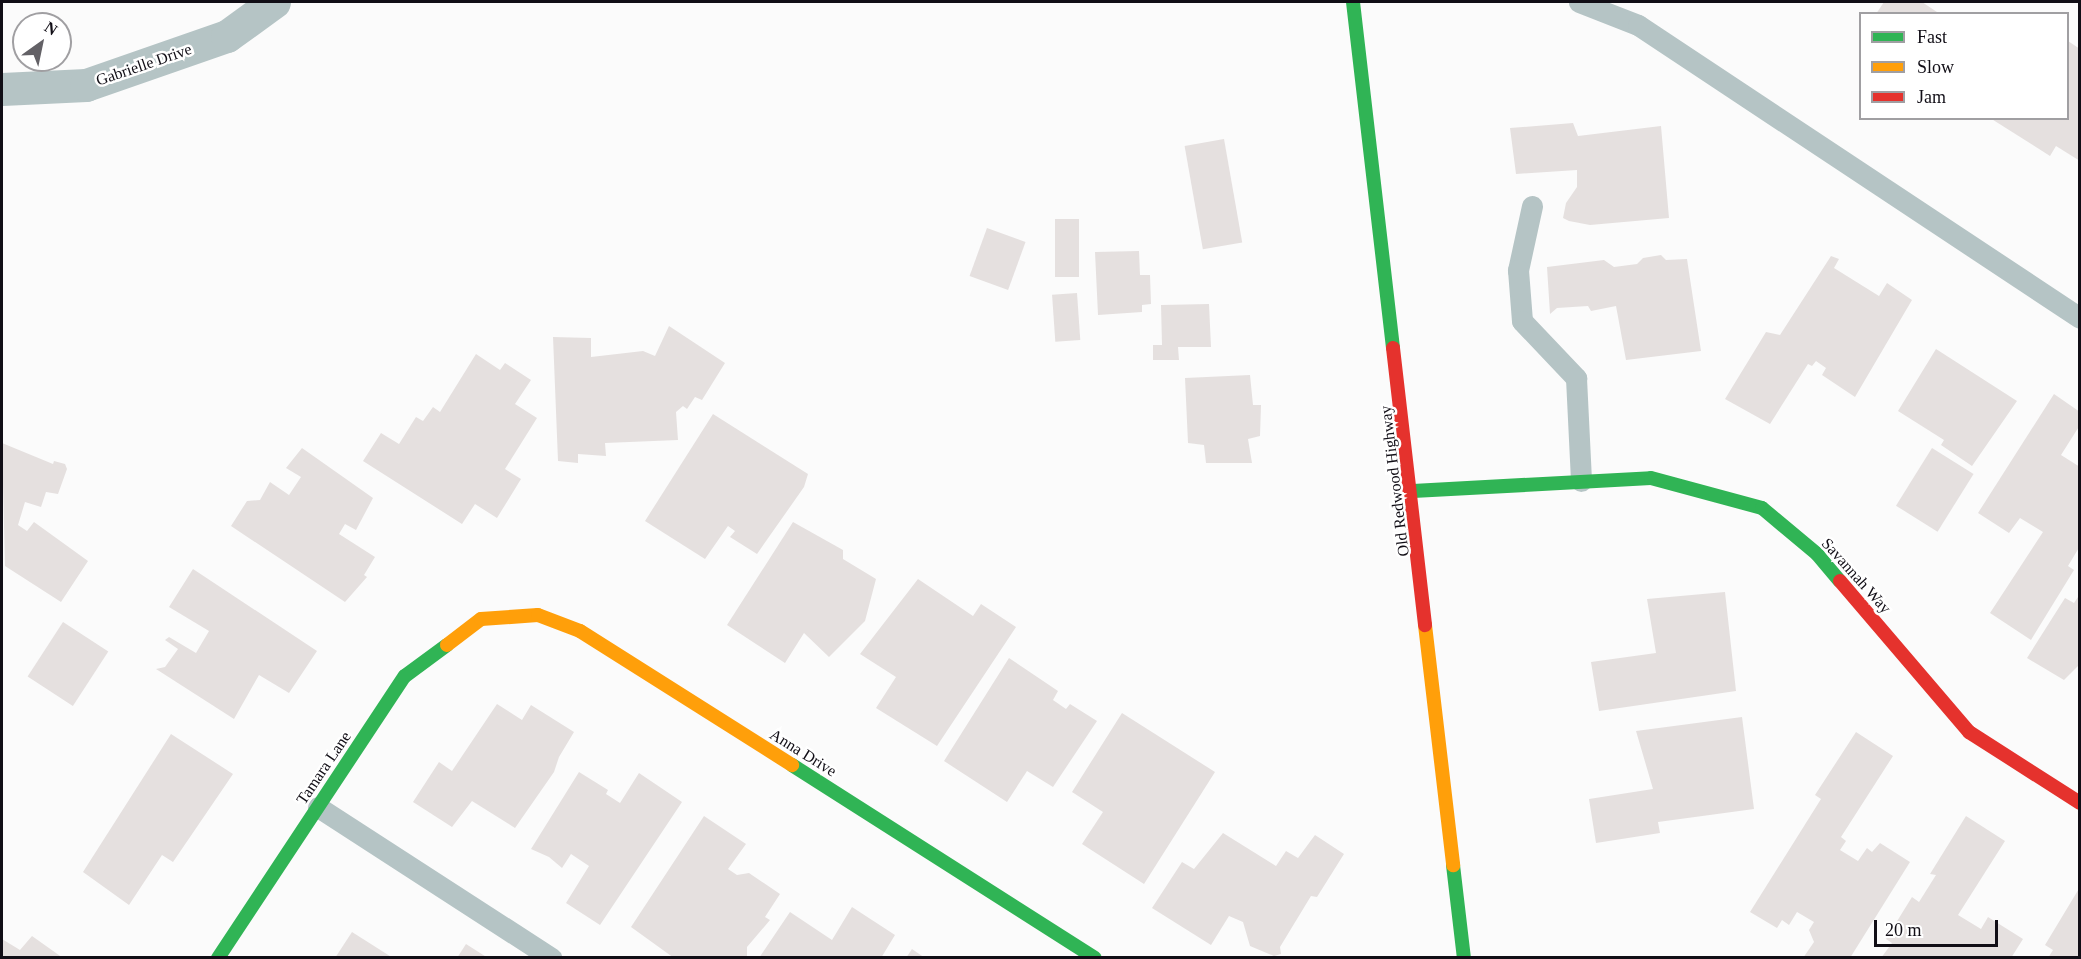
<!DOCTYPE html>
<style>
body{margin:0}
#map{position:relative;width:2081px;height:959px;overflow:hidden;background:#fbfbfb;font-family:Georgia,serif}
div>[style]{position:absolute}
.building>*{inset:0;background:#e5e0df;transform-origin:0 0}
.lane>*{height:21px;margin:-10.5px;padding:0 10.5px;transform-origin:10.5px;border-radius:10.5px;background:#b5c4c5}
.street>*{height:33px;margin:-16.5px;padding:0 16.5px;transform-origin:16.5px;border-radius:16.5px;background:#b5c4c5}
.fast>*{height:14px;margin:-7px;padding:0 7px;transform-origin:7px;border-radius:7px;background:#30b455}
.slow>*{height:14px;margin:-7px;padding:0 7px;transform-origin:7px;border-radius:7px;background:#ff9f0a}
.jam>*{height:14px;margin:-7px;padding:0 7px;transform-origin:7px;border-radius:7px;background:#e5322d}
span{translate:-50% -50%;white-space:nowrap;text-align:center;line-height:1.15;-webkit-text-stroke:5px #fff;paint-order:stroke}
.street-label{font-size:16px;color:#110e16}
.frame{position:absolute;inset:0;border:3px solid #110e16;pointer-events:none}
.legend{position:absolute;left:1859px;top:12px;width:210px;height:108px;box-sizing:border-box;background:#fff;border:2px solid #a09fa2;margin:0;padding:8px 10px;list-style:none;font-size:18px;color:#110e16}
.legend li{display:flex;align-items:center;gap:12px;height:30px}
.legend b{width:30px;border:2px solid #a09fa2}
.north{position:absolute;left:12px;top:12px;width:60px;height:60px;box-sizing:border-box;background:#fff;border:2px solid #a09fa2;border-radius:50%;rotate:33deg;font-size:16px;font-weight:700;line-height:24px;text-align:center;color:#110e16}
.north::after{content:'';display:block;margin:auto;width:21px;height:27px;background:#636166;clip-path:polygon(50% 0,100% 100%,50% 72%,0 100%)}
.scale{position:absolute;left:1874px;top:920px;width:124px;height:27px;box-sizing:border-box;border:3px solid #110e16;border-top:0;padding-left:8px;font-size:18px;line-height:21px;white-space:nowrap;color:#110e16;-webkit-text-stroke:4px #fff;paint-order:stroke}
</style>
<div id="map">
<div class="building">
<div style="clip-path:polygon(1884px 2px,1922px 2px,1940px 14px,1876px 14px)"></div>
<div style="clip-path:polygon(2068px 41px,2080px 49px,2080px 161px,2056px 146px,2050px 156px,1990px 118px,2068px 118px)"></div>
<div style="clip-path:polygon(1573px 123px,1578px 136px,1661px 126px,1669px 218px,1590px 225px,1569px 221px,1563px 218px,1566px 203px,1577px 187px,1577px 170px,1516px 174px,1510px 128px)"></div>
<div style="left:1224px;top:139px;width:105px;height:40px;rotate:80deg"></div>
<div style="left:1055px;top:219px;width:24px;height:58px"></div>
<div style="left:987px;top:228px;width:41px;height:51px;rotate:20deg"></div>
<div style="clip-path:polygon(1139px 251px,1140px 275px,1150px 275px,1151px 304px,1142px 305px,1142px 312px,1098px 315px,1095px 252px)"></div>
<div style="clip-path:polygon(1661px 255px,1666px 260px,1687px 259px,1701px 351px,1626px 360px,1616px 306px,1591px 311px,1588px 306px,1557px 308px,1550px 314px,1547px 267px,1604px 260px,1614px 267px,1637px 264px,1643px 258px)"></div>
<div style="clip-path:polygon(1831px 256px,1839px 259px,1834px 268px,1879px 296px,1887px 283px,1912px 300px,1855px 397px,1822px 375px,1826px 368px,1816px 361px,1812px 366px,1808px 364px,1770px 424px,1725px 399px,1766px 332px,1780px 335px)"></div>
<div style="left:1077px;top:293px;width:47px;height:25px;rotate:86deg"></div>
<div style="clip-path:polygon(1209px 304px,1211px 347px,1178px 347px,1179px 360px,1153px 360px,1153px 345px,1162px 345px,1161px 305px)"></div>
<div style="clip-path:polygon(669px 326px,725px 363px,702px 400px,695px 397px,687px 409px,683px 406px,676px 412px,678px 440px,605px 443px,606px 456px,578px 454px,578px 463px,558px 461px,553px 337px,591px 338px,591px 357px,643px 351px,655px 356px)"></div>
<div style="clip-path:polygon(1936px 349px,2017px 401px,1972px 466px,1941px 445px,1944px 440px,1898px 411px)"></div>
<div style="clip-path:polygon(476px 354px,500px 370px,505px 363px,531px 380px,515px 404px,537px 418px,505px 469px,521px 479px,497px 518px,475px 504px,462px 524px,363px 461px,381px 433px,399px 444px,416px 417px,423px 421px,433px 407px,440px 412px)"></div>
<div style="clip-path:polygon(1250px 375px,1253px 405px,1261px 405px,1260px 436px,1248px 439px,1252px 463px,1206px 463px,1204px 445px,1188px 443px,1185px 378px)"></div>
<div style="clip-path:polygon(2054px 394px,2080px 412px,2080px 425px,2061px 455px,2080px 467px,2080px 546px,2068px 566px,2074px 570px,2031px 640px,1990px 613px,2043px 532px,2020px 518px,2009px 533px,1978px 513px)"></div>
<div style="clip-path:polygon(713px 414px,808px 474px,804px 487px,757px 554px,730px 537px,735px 531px,728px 526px,705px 559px,645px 521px)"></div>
<div style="clip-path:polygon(2px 443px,53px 464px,54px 461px,65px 464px,67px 469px,58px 494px,46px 492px,41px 507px,25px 502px,18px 525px,27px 531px,34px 522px,88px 561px,61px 602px,5px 566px)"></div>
<div style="clip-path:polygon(302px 448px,373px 498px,356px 530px,345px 524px,339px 534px,375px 557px,364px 575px,367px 577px,345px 602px,231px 526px,247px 501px,260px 500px,270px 482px,289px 495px,301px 477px,286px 468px)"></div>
<div style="left:1932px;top:448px;width:49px;height:68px;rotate:32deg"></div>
<div style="clip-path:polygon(793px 522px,843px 550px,843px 559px,876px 579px,865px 621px,829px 657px,804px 633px,785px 663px,727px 625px)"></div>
<div style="clip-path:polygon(193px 569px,317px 651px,289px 693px,259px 675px,234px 719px,156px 669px,165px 667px,178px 649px,165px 640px,169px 637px,196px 653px,209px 631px,169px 607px)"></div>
<div style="clip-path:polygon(918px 579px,973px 616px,981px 604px,1016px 627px,937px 746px,876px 708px,896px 677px,860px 654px)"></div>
<div style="clip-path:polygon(1725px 592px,1736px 691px,1599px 711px,1591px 662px,1656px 653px,1647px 599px)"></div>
<div style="clip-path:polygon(2080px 594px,2080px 664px,2064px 680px,2027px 658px,2065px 598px,2074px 603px)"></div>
<div style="left:63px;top:622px;width:54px;height:65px;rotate:33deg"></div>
<div style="clip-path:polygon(1009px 658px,1058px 691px,1053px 700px,1066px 709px,1070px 704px,1097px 721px,1053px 787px,1027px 771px,1007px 802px,944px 761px)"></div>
<div style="clip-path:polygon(497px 704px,522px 720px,531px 705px,574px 732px,559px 757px,554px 772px,515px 828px,472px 801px,452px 827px,413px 802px,439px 762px,452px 771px)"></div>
<div style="clip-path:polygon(1122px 713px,1215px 772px,1144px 884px,1082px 844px,1103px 812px,1072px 792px)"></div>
<div style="clip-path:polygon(1742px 717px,1754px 809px,1658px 822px,1660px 833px,1596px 843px,1589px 799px,1653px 789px,1636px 731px)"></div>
<div style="clip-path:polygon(1856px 732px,1893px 756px,1841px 837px,1846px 841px,1840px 850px,1858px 861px,1867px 848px,1872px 852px,1880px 843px,1910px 862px,1850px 958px,1803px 958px,1814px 942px,1809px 930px,1814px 922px,1797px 912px,1789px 925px,1782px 920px,1777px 928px,1750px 912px,1821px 799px,1815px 795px)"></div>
<div style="clip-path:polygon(171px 734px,233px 774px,173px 862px,162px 855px,129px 905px,83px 872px)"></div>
<div style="clip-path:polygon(579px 772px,608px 790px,606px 794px,620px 803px,639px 773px,682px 802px,600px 925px,566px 903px,589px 866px,571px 854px,562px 868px,549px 857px,531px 849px)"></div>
<div style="clip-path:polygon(704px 816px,746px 844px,728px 869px,737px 875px,749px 873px,780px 894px,765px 917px,770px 920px,747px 947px,747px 958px,674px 958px,631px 927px)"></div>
<div style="clip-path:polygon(1966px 816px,2005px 841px,1958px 915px,1981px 929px,1988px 917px,2023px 939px,2011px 958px,1881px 958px,1892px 943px,1886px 939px,1912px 897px,1919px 902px,1936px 875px,1930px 874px)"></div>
<div style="clip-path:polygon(1223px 833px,1276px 866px,1286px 851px,1298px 858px,1315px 835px,1344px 854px,1317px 897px,1311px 896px,1280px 947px,1281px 954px,1274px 956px,1250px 946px,1243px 922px,1229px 916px,1211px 945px,1152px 908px,1182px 862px,1194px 869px)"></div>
<div style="clip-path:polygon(2080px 887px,2080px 958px,2048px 958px,2053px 950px,2045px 945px)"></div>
<div style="clip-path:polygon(852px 907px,895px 935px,881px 958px,759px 958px,790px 912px,832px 940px)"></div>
<div style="clip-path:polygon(352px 932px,393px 958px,335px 958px)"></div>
<div style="clip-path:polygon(32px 936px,63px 958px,2px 958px,2px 939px,20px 950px)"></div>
<div style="clip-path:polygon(466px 944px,488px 958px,457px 958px)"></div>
<div style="clip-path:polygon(912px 949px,925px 958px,906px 958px)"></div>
</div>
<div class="lane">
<div style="left:1579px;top:2px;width:63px;rotate:21.3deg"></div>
<div style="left:1638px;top:25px;width:530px;rotate:33.54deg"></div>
<div style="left:1532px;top:206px;width:66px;rotate:102.3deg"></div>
<div style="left:1518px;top:270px;width:51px;rotate:85.5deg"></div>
<div style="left:1522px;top:321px;width:79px;rotate:46.5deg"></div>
<div style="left:1576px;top:378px;width:103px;rotate:87.2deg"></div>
<div style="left:318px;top:807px;width:278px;rotate:32.9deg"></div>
</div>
<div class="street">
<div style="left:2px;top:89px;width:84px;rotate:-2.7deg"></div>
<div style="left:86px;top:85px;width:149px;rotate:-19.2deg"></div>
<div style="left:227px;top:36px;width:58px;rotate:-35.9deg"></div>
</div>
<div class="fast">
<div style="left:1353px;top:2px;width:348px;rotate:83.4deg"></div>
<div style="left:1413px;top:491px;width:238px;rotate:-3.1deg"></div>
<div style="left:1651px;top:478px;width:115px;rotate:15.1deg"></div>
<div style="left:1762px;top:508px;width:72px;rotate:39.9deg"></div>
<div style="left:1817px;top:554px;width:35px;rotate:50deg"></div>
<div style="left:792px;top:765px;width:359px;rotate:32.5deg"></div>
<div style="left:1453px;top:865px;width:94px;rotate:83.3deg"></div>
<div style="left:218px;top:958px;width:338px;rotate:-56.5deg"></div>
<div style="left:405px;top:676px;width:52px;rotate:-36.4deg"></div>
</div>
<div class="slow">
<div style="left:1425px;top:625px;width:242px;rotate:83.3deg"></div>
<div style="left:447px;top:645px;width:43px;rotate:-37.4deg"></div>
<div style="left:481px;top:619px;width:57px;rotate:-4deg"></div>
<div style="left:538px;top:615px;width:45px;rotate:20.9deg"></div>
<div style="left:580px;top:631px;width:251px;rotate:32.3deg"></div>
</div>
<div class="jam">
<div style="left:1393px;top:348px;width:279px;rotate:83.4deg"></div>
<div style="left:1840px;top:581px;width:199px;rotate:49.5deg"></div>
<div style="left:1969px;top:732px;width:132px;rotate:32.6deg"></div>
</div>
<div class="street-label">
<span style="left:144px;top:65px;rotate:-19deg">Gabrielle Drive</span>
<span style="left:1395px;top:481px;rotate:-97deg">Old Redwood Highway</span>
<span style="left:1856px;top:576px;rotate:48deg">Savannah Way</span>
<span style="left:803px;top:753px;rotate:32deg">Anna Drive</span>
<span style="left:324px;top:768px;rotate:-56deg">Tamara Lane</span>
</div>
<div class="frame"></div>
<ul class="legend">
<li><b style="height:8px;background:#30b455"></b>Fast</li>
<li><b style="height:8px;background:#ff9f0a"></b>Slow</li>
<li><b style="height:8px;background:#e5322d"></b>Jam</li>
</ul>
<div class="north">N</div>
<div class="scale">20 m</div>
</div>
